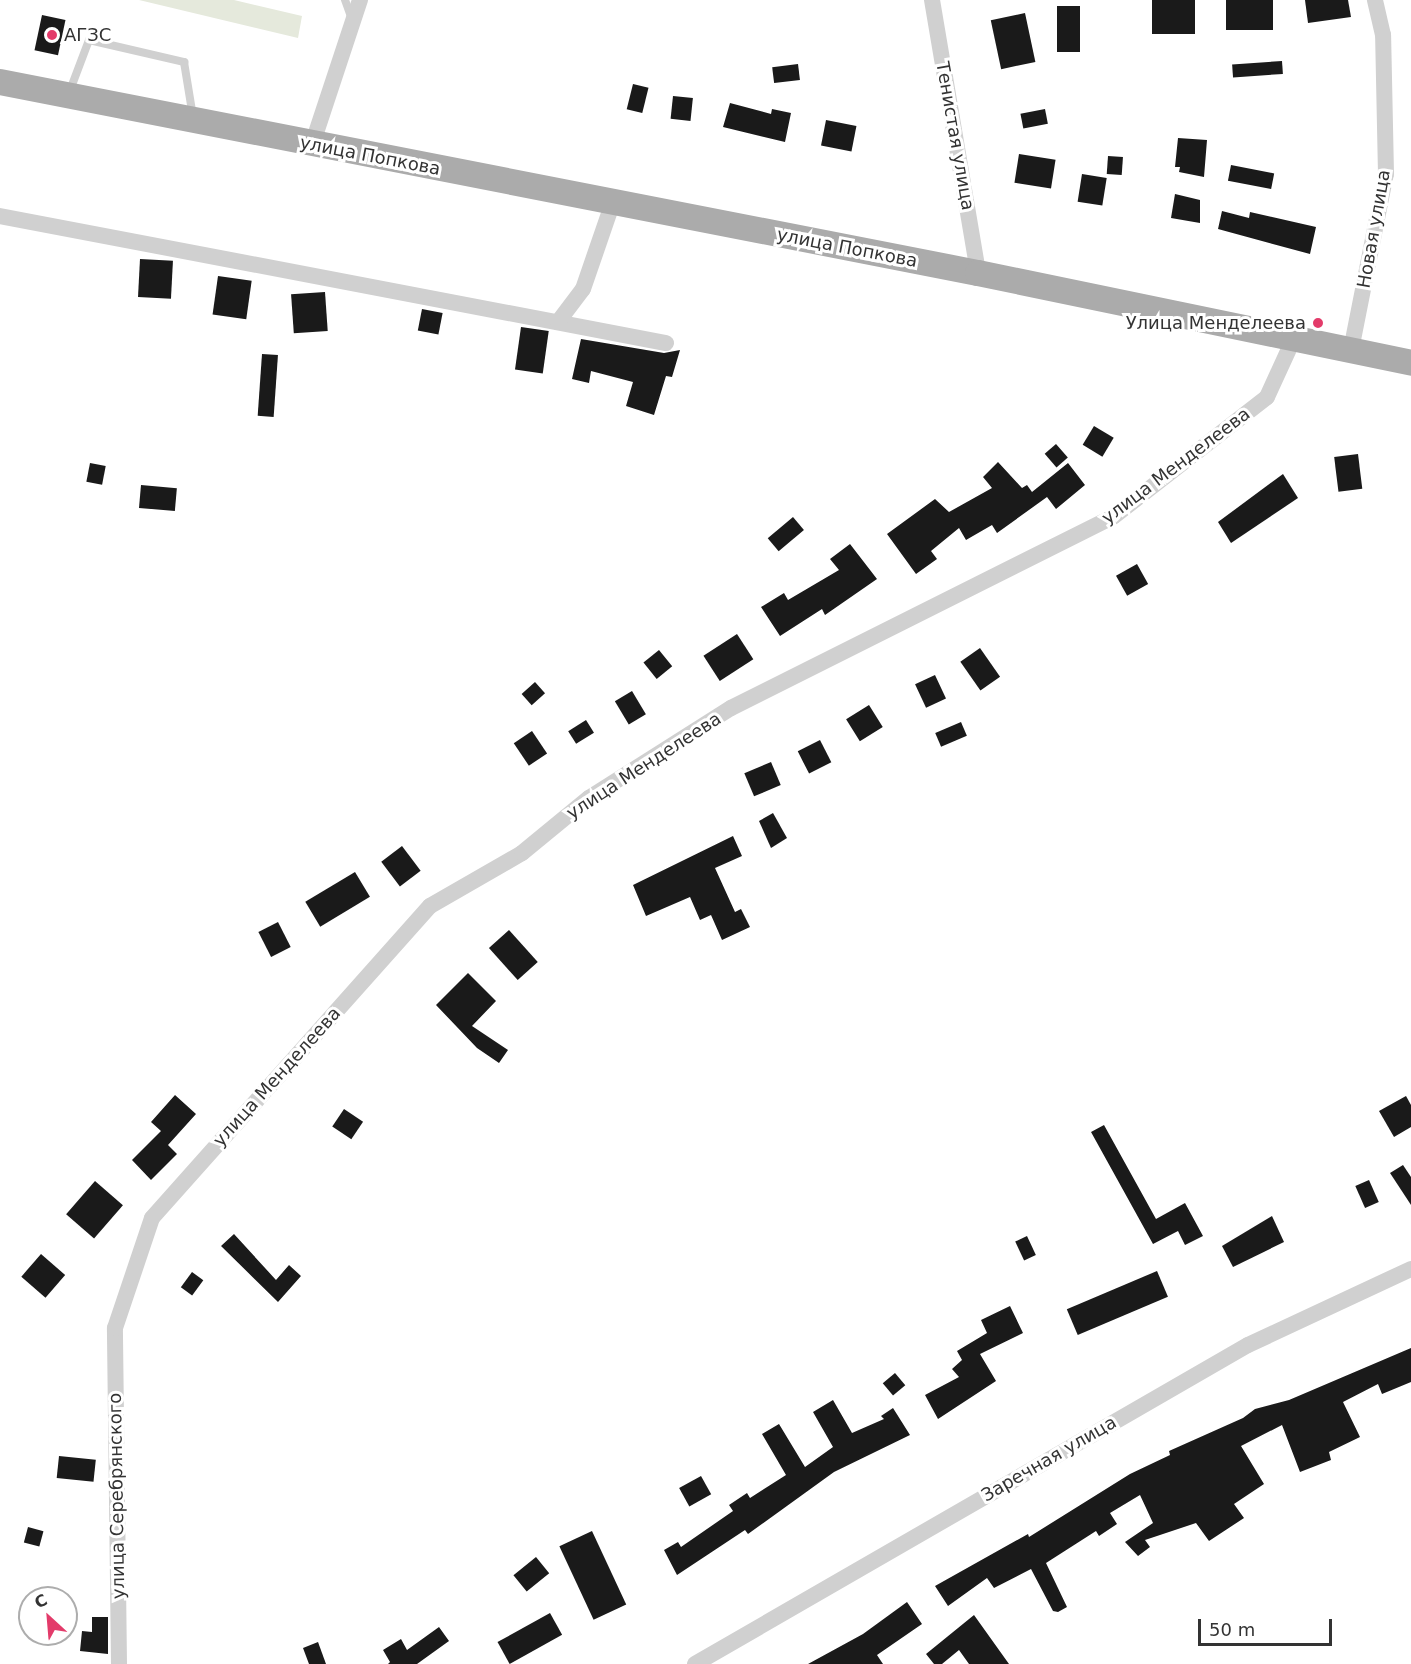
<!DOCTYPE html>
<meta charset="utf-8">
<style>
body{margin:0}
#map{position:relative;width:1411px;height:1664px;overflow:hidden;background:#fff;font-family:"DejaVu Sans",sans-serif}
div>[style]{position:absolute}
.green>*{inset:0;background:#e5e9dc}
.building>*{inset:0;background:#1a1a1a;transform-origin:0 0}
.service>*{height:8px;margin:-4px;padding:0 4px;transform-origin:4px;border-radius:4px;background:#d0d0d0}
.minor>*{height:16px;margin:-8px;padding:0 8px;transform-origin:8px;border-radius:8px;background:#d0d0d0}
.primary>*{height:26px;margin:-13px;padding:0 13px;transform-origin:13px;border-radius:13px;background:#ababab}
.dots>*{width:16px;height:16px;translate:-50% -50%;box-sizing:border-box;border:3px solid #fff;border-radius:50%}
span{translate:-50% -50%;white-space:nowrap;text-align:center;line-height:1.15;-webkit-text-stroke:6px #fff;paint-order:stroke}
.poi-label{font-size:18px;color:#333}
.left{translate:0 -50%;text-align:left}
.right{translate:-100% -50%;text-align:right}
.street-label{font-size:18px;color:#333}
.north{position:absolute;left:18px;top:1586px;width:60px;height:60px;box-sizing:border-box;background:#fff;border:2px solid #adadad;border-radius:50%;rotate:334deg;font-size:16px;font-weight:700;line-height:24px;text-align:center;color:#333}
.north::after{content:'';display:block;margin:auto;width:21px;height:27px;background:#e33b6a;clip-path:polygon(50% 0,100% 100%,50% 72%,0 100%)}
.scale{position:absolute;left:1198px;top:1619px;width:134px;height:27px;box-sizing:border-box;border:3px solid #333;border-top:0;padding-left:8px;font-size:18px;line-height:21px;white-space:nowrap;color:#333;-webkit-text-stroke:4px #fff;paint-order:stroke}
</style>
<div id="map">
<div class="green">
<div style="clip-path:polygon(139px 0,234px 0,302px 16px,298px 38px)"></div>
</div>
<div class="building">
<div style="left:1152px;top:0;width:43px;height:34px"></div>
<div style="left:1226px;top:0;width:47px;height:30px"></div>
<div style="clip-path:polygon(1305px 0,1348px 0,1351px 17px,1308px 23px)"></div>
<div style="left:1057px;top:6px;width:23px;height:46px"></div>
<div style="left:1025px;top:13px;width:50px;height:35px;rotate:78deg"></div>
<div style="left:42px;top:15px;width:24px;height:36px;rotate:12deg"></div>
<div style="left:1282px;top:61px;width:13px;height:50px;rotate:86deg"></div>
<div style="left:798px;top:64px;width:16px;height:26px;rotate:83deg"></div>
<div style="left:633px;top:84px;width:16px;height:26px;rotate:14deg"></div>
<div style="left:673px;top:96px;width:20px;height:23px;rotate:6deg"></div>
<div style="clip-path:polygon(730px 103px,771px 114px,772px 109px,791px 113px,785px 142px,723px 127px)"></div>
<div style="left:1045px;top:109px;width:15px;height:25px;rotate:79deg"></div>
<div style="left:826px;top:120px;width:31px;height:26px;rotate:11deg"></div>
<div style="clip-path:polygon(1178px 138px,1207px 140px,1204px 177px,1179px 172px,1180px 167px,1175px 167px)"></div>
<div style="left:1019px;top:154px;width:37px;height:29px;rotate:9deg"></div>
<div style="left:1108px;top:156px;width:15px;height:18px;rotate:4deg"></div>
<div style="left:1231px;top:165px;width:44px;height:16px;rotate:11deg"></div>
<div style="left:1082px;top:174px;width:25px;height:28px;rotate:9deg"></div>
<div style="clip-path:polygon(1175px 194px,1200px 200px,1200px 223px,1171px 218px)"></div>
<div style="clip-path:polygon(1222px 211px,1249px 218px,1250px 212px,1316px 227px,1310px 254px,1218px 229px)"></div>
<div style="left:140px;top:259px;width:33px;height:38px;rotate:3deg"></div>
<div style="left:218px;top:276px;width:34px;height:39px;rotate:8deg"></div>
<div style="left:325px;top:292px;width:39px;height:34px;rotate:86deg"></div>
<div style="left:422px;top:309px;width:21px;height:22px;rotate:11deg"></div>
<div style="left:521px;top:327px;width:28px;height:43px;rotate:8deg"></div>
<div style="clip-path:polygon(581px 339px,664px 353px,680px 350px,672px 377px,666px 376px,654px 415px,626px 406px,633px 382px,591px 371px,589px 383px,572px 379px)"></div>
<div style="left:262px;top:354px;width:16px;height:62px;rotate:4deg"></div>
<div style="left:1094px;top:426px;width:23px;height:22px;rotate:31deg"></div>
<div style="left:1056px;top:444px;width:18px;height:15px;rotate:49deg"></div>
<div style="left:1358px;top:454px;width:35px;height:24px;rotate:83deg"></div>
<div style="clip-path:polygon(998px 462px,1022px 488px,1027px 485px,1032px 492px,1068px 463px,1085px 485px,1056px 509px,1047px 497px,997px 533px,992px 525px,966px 540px,959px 528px,931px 551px,937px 559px,916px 574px,887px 534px,935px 499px,949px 512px,992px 488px,983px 477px)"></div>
<div style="left:90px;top:463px;width:16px;height:19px;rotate:11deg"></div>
<div style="clip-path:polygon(1283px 474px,1298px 498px,1231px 543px,1218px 522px)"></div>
<div style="left:141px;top:485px;width:36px;height:23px;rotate:5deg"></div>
<div style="left:793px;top:517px;width:17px;height:33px;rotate:50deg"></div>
<div style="clip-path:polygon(850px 544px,877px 579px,825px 615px,822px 609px,780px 636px,761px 607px,784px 593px,788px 600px,839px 570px,830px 559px)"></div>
<div style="left:1137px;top:564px;width:23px;height:24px;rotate:61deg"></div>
<div style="left:737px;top:634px;width:30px;height:40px;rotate:57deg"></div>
<div style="left:980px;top:648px;width:35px;height:24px;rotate:55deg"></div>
<div style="left:659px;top:650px;width:21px;height:20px;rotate:51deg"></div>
<div style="left:935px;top:675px;width:26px;height:22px;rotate:65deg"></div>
<div style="left:535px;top:682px;width:15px;height:18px;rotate:48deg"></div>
<div style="left:632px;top:691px;width:27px;height:20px;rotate:59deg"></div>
<div style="left:869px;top:705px;width:26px;height:27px;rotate:58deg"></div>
<div style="left:586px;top:720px;width:15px;height:21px;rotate:58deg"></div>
<div style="left:961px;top:722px;width:15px;height:28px;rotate:67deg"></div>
<div style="left:532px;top:731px;width:27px;height:22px;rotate:56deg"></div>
<div style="left:820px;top:740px;width:25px;height:25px;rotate:63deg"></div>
<div style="left:771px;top:762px;width:25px;height:29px;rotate:67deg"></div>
<div style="clip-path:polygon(773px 813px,787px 838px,771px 848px,759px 821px)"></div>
<div style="clip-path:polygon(733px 836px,742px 856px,715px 868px,735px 912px,741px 909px,750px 927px,722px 940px,711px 915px,700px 920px,690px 897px,646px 916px,633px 885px)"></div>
<div style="left:402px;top:846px;width:31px;height:26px;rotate:53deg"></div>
<div style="left:355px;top:872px;width:29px;height:58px;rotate:59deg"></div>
<div style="left:278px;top:922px;width:28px;height:22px;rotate:63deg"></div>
<div style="left:509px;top:930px;width:43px;height:27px;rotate:48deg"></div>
<div style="clip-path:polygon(468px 973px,496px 1001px,472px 1026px,508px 1050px,499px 1063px,477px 1048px,436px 1005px)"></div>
<div style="clip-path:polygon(175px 1095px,196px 1114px,168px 1145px,177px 1154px,151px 1180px,132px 1160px,161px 1131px,151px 1122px)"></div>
<div style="clip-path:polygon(1406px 1096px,1411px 1105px,1411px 1127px,1394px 1137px,1379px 1111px)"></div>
<div style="left:344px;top:1109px;width:23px;height:21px;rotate:34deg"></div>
<div style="clip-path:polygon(1104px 1125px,1156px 1219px,1185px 1203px,1203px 1236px,1185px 1245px,1178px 1231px,1153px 1244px,1091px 1132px)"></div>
<div style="clip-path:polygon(1403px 1165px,1411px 1177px,1411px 1205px,1390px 1173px)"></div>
<div style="left:1369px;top:1180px;width:24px;height:15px;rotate:66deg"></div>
<div style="left:95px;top:1181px;width:37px;height:44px;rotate:41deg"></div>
<div style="clip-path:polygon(1272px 1216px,1284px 1242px,1233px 1267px,1222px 1246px)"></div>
<div style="clip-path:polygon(234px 1234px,276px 1280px,289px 1265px,301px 1276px,278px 1302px,221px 1246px)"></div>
<div style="left:1027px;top:1236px;width:21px;height:13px;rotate:65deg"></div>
<div style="left:41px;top:1254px;width:32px;height:30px;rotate:41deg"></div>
<div style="left:1157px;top:1271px;width:28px;height:98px;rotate:67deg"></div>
<div style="left:192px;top:1272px;width:14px;height:19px;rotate:36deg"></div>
<div style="clip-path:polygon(1010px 1306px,1023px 1333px,980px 1354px,996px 1381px,938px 1419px,925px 1395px,959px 1377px,952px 1369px,962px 1360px,957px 1351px,987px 1333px,981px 1320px)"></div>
<div style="clip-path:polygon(1411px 1348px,1411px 1382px,1382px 1394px,1378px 1384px,1343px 1402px,1360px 1437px,1329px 1452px,1331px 1460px,1300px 1472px,1282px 1425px,1241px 1446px,1264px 1484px,1234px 1504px,1244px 1518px,1209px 1541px,1196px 1523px,1145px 1540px,1150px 1547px,1138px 1556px,1125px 1542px,1153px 1523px,1140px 1495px,1110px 1513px,1117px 1524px,1099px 1536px,1096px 1531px,1046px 1563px,1067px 1607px,1058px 1612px,1053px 1611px,1031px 1569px,994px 1588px,987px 1578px,948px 1606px,935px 1586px,1028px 1534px,1029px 1537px,1130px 1474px,1170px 1455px,1169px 1451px,1243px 1418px,1255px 1409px,1289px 1400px)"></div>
<div style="left:895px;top:1373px;width:16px;height:16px;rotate:50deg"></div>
<div style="clip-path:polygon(833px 1400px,852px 1433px,884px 1419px,881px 1416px,893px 1408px,910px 1435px,834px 1472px,748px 1534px,745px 1530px,677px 1575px,664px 1550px,678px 1542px,681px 1547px,733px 1511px,729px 1505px,747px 1493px,750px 1498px,786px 1475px,762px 1434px,779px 1424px,805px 1467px,833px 1447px,813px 1412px)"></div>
<div style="left:59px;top:1456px;width:37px;height:22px;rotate:6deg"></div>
<div style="left:701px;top:1476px;width:21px;height:25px;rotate:61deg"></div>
<div style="left:28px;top:1527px;width:16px;height:16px;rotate:15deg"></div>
<div style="left:592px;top:1531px;width:81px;height:36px;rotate:65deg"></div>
<div style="left:536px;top:1557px;width:21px;height:29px;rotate:51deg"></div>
<div style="clip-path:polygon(907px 1602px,922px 1624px,877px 1655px,883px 1664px,808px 1664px,863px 1634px)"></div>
<div style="left:550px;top:1613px;width:25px;height:60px;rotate:61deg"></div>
<div style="clip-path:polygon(974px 1615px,1009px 1664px,969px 1664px,959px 1650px,942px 1664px,934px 1664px,926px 1654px)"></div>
<div style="clip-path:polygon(92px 1617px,108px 1617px,108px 1654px,80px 1651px,82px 1631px,92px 1632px)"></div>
<div style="clip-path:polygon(439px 1627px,449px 1641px,417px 1664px,388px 1664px,390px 1662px,383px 1650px,401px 1639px,407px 1650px)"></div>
<div style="clip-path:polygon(318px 1642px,326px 1664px,309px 1664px,303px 1648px)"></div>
</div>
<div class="service">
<div style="left:345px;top:0;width:20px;rotate:70deg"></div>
<div style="left:69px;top:93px;width:57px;rotate:-69.3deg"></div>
<div style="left:89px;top:40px;width:98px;rotate:13deg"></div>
<div style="left:184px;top:62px;width:56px;rotate:80.7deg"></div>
</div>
<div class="minor">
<div style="left:932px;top:0;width:277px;rotate:80.4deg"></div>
<div style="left:312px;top:145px;width:153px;rotate:-71.7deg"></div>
<div style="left:0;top:216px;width:678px;rotate:10.8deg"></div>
<div style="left:558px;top:322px;width:41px;rotate:-52.9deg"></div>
<div style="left:583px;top:289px;width:92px;rotate:-71deg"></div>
<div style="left:1351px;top:350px;width:179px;rotate:-78.8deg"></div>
<div style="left:1386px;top:174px;width:139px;rotate:-91.2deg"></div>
<div style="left:1383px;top:35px;width:36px;rotate:-103deg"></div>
<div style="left:119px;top:1664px;width:336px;rotate:-90.7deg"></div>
<div style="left:115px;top:1328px;width:116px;rotate:-71.4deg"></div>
<div style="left:152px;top:1218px;width:418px;rotate:-48.3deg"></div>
<div style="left:430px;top:906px;width:106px;rotate:-29.9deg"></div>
<div style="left:522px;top:853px;width:87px;rotate:-39.4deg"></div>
<div style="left:589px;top:798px;width:168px;rotate:-32.4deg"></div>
<div style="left:731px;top:708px;width:427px;rotate:-26.6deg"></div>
<div style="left:1113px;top:517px;width:195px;rotate:-37.9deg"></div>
<div style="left:1267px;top:397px;width:65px;rotate:-65.4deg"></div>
<div style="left:695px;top:1664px;width:638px;rotate:-29.98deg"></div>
<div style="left:1248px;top:1345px;width:180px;rotate:-25deg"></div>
</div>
<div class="primary">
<div style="left:0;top:82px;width:996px;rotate:11.05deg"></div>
<div style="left:978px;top:273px;width:442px;rotate:11.7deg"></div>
</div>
<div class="dots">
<div style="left:52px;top:35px;background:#e33b6a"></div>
<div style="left:1318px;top:323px;background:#e33b6a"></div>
</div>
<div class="poi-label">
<span class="left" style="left:64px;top:35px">АГЗС</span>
<span class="right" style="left:1306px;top:323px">Улица Менделеева</span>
</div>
<div class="street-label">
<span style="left:955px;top:136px;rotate:80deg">Тенистая улица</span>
<span style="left:370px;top:156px;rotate:11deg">улица Попкова</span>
<span style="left:1374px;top:229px;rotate:-80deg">Новая улица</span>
<span style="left:847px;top:248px;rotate:11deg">улица Попкова</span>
<span style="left:1176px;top:466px;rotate:-37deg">улица Менделеева</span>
<span style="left:644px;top:766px;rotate:-33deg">улица Менделеева</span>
<span style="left:277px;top:1077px;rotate:-48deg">улица Менделеева</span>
<span style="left:1049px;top:1459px;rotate:-30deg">Заречная улица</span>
<span style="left:117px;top:1496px;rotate:-91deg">улица Серебрянского</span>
</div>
<div class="north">С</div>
<div class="scale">50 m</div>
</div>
